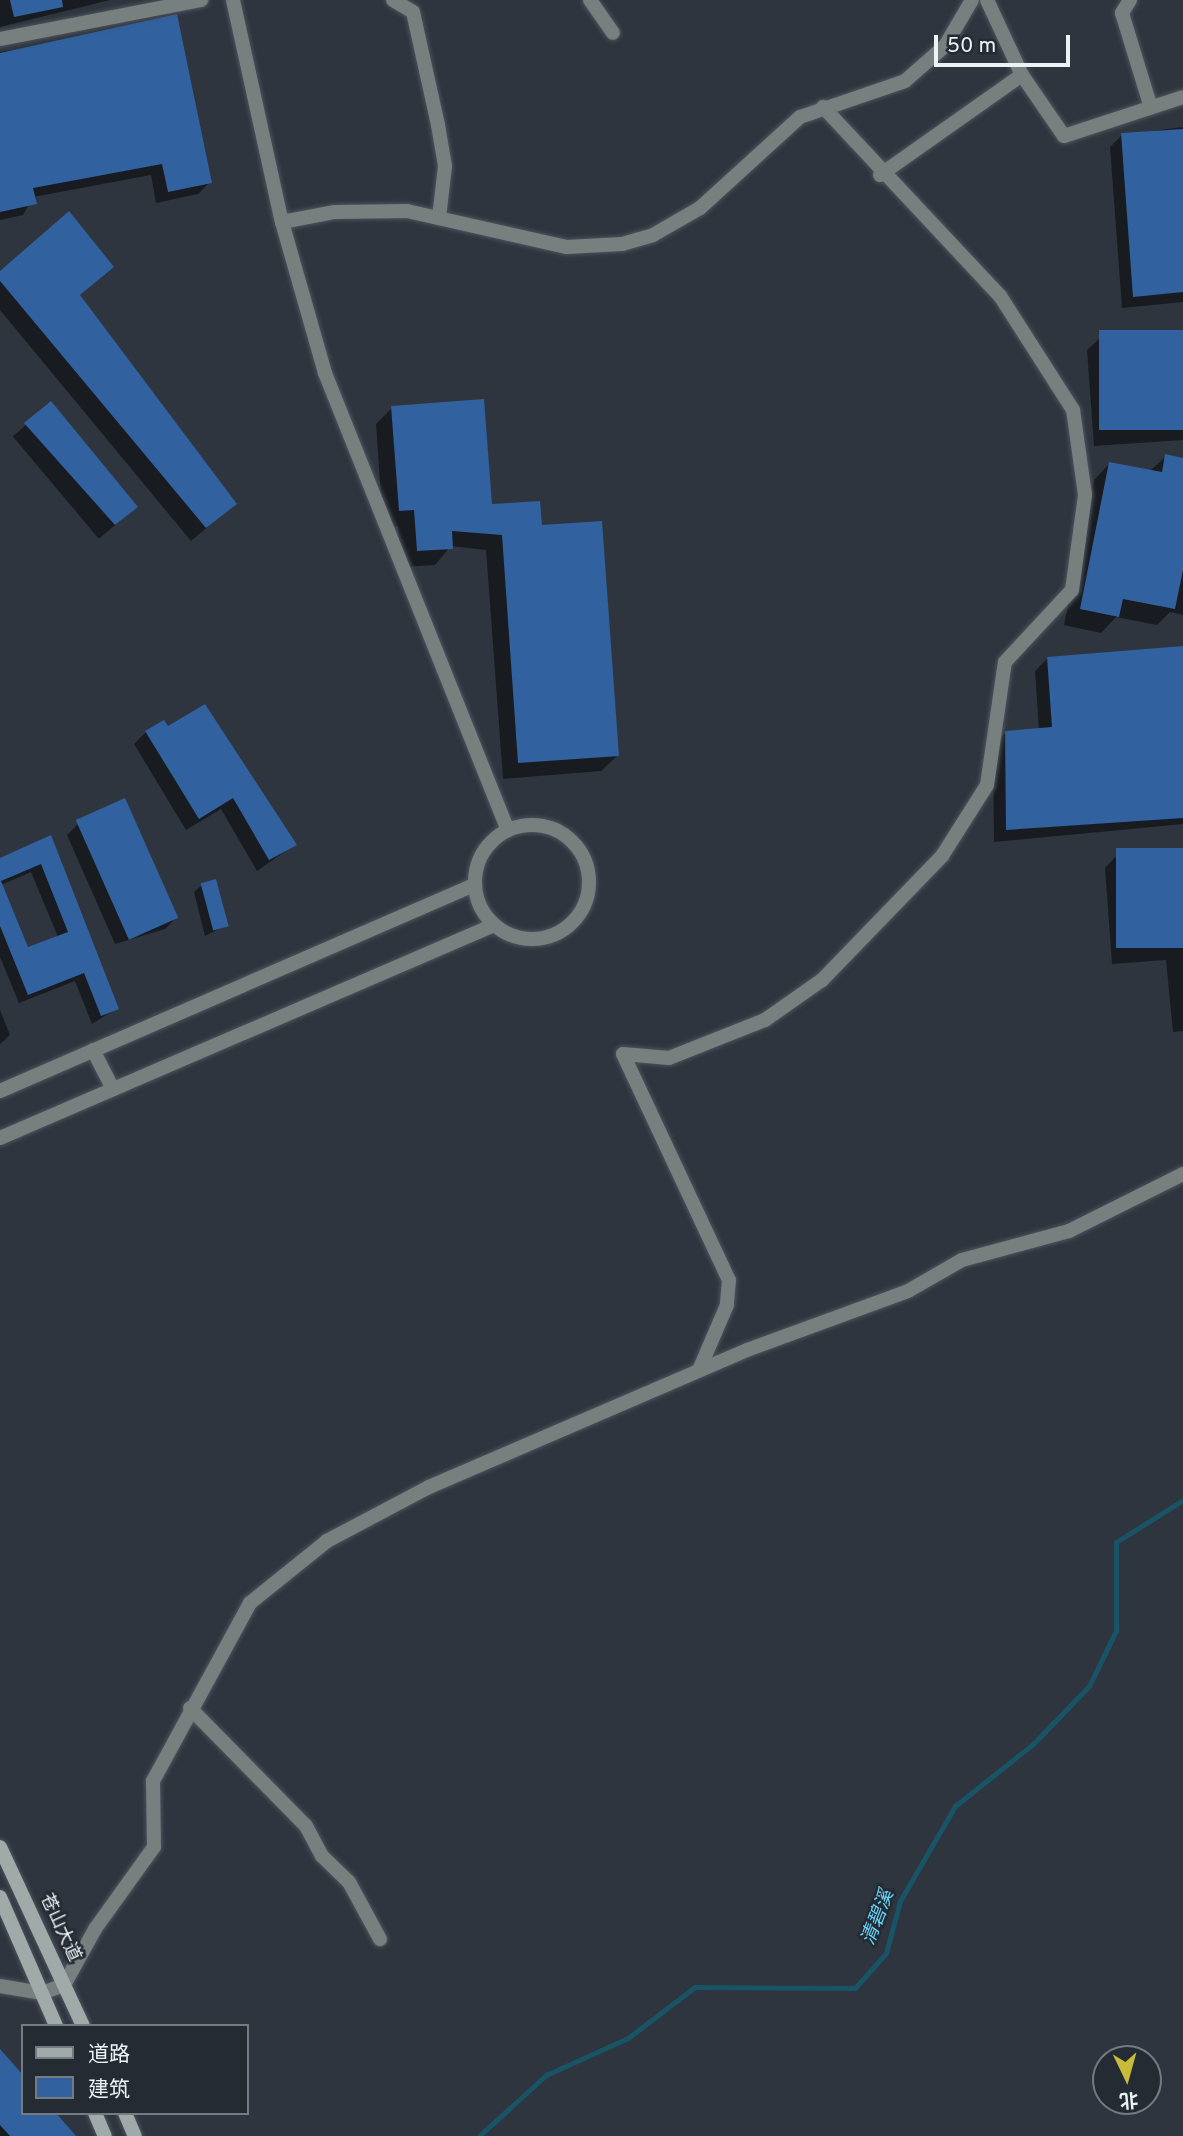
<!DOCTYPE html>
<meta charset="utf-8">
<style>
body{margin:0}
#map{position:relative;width:1183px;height:2136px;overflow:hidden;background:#2e353e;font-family:Overpass,"Noto Sans SC",sans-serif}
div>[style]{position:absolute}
.shadow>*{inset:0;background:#0007;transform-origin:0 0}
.stream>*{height:5px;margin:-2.5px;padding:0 2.5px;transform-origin:2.5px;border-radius:2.5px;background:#185366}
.building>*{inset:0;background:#31619e;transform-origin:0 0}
.roads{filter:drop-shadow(0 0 2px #4d535c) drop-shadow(0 0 2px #4d535c)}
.minor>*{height:14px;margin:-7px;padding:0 7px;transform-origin:7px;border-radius:7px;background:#787f7f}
.minor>.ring{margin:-7px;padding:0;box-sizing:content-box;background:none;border:14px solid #787f7f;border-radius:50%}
.secondary>*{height:14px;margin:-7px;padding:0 7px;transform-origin:7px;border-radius:7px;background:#9faaa9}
span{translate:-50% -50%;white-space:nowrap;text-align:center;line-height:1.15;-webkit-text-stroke:5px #242b33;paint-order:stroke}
.street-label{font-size:18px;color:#edf2f7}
.water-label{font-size:19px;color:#67d5fa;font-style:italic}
.legend{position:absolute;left:21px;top:2024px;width:228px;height:91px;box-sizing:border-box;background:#242b33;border:2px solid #747b81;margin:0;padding:9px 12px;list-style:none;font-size:21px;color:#edf2f7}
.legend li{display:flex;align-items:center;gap:14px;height:35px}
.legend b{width:35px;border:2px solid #747b81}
.north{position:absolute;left:1092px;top:2045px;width:70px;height:70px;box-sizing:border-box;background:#242b33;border:2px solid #747b81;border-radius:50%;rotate:175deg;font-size:19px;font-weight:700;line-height:28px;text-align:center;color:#edf2f7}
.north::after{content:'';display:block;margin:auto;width:24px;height:32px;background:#c9ba3a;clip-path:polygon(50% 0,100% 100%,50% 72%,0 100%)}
.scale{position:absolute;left:934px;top:35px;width:136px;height:32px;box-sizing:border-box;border:4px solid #edf2f7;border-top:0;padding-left:9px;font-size:21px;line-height:24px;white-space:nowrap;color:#edf2f7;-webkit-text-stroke:5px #242b33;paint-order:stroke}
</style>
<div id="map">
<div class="shadow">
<div style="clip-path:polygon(0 0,110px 0,0 27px)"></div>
<div style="clip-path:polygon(66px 43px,210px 182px,198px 194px,156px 203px,151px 175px,33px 197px,23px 215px,0 220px,0 52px)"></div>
<div style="clip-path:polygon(1183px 127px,1183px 302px,1122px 308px,1110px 147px,1122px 135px)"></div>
<div style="clip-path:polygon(112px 267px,79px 296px,235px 504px,191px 541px,0 310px,0 273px)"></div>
<div style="clip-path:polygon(1183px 331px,1183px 440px,1094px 446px,1087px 350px,1100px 338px)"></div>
<div style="left:51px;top:404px;width:134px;height:50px;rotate:50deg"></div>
<div style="clip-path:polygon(392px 408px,490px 506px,541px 527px,618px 755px,601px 771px,503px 779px,486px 550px,451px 546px,435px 565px,401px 567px,398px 526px,383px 527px,376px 424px)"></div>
<div style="clip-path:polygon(1166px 456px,1183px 459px,1183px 615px,1170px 612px,1157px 625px,1116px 617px,1101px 633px,1064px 625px,1094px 480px,1110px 463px,1150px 471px)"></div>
<div style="clip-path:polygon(1183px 650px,1183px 824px,994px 842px,993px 745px,1005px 733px,1039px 730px,1035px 671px,1048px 658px)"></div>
<div style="clip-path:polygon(146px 732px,294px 845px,257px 871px,221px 809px,186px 830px,134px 744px)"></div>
<div style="clip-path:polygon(78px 824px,176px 918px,165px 929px,115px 944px,67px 835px)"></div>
<div style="clip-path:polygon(evenodd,50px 838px,117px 1008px,92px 1024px,75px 981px,19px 1003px,0 957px,0 860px,50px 838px,31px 872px,58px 937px,27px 949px,1px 885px,31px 872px)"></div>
<div style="clip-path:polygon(1183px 851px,1183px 1031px,1173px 1032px,1166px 960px,1112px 964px,1105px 868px,1117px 855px)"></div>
<div style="clip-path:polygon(202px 885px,227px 925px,205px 936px,194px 892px)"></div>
<div style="clip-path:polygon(0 1010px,10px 1035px,0 1044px)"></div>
<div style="clip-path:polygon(0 2052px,23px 2113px,62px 2136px,0 2136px)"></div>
</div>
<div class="stream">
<div style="left:479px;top:2136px;width:91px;rotate:-42.3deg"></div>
<div style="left:546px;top:2075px;width:90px;rotate:-24.3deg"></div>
<div style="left:628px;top:2038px;width:84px;rotate:-37.3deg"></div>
<div style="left:695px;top:1987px;width:160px;rotate:0.4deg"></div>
<div style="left:855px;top:1988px;width:47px;rotate:-48.5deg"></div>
<div style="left:886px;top:1953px;width:54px;rotate:-74.9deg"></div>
<div style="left:900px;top:1901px;width:110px;rotate:-59.9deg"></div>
<div style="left:955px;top:1806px;width:100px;rotate:-38.5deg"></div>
<div style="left:1033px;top:1744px;width:81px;rotate:-46deg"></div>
<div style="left:1089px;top:1686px;width:61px;rotate:-63.9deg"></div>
<div style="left:1116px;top:1631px;width:89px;rotate:-90deg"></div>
<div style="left:1116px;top:1542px;width:79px;rotate:-32.1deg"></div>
</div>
<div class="building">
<div style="clip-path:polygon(10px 0,62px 0,63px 7px,14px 17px)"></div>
<div style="clip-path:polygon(177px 14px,212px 183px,168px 192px,162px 164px,33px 188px,37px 204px,0 212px,0 53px)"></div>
<div style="clip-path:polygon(1183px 129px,1183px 292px,1133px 297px,1121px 133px)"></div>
<div style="clip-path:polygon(69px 211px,114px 267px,80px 295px,237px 504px,206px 528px,0 281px,0 271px)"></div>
<div style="left:1183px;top:330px;width:100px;height:84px;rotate:90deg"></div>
<div style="clip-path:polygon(484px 399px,492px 504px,540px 501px,542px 525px,602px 521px,619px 756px,518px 763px,502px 535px,452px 531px,453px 549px,417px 551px,414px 510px,399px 511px,391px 406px)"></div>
<div style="clip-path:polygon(51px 401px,138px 507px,115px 525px,24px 423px)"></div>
<div style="clip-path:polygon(1165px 454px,1183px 458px,1183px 570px,1175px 609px,1123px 599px,1119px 617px,1080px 609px,1109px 462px,1162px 472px)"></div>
<div style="clip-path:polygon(1183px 646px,1183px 818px,1006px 830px,1005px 731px,1052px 727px,1047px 657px)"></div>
<div style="clip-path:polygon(205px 704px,297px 845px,269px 860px,233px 798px,199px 819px,145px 731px,164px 720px,168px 726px)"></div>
<div style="left:125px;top:798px;width:131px;height:54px;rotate:66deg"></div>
<div style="clip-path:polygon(evenodd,51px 835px,119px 1009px,101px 1016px,84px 973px,28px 995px,0 926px,0 858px,51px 835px,41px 864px,68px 932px,28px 947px,1px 881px,41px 864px)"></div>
<div style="left:1183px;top:848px;width:100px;height:67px;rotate:90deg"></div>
<div style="left:216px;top:879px;width:49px;height:16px;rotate:75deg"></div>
<div style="clip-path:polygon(0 2049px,23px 2075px,23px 2113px,56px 2113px,76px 2136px,10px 2136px,0 2125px)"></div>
</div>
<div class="roads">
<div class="minor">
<div style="left:233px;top:0;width:227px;rotate:77.6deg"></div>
<div style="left:282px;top:222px;width:157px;rotate:74.1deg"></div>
<div style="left:325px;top:373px;width:491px;rotate:68.2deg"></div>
<div style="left:393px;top:0;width:23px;rotate:31deg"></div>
<div style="left:413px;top:12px;width:116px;rotate:77.5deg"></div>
<div style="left:438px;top:125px;width:42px;rotate:80.3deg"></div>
<div style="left:445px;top:166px;width:52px;rotate:96.6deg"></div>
<div style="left:590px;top:0;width:40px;rotate:55.1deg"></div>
<div style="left:987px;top:0;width:83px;rotate:65deg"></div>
<div style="left:1130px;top:0;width:15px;rotate:122deg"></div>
<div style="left:1122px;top:13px;width:99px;rotate:73deg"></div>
<div style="left:0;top:39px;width:205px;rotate:-11deg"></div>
<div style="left:880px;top:175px;width:174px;rotate:-35.2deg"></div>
<div style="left:1022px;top:75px;width:74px;rotate:55.5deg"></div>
<div style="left:1064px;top:136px;width:125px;rotate:-18.1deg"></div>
<div style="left:282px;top:222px;width:54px;rotate:-10.7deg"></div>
<div style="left:335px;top:212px;width:72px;rotate:-0.8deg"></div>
<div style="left:407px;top:211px;width:164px;rotate:12.7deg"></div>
<div style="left:567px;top:247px;width:55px;rotate:-3.1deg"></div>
<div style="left:622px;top:244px;width:32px;rotate:-16deg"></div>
<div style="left:653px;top:235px;width:54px;rotate:-29.9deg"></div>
<div style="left:700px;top:208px;width:135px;rotate:-42.3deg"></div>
<div style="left:800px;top:117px;width:111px;rotate:-18.9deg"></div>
<div style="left:905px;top:81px;width:53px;rotate:-41.2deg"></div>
<div style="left:945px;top:46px;width:53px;rotate:-59.6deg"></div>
<div class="ring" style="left:475px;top:825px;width:100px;height:100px"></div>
<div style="left:93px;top:1050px;width:44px;rotate:62.9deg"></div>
<div style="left:623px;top:1054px;width:46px;rotate:5deg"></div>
<div style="left:669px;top:1058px;width:103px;rotate:-21.6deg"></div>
<div style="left:765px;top:1020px;width:70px;rotate:-35.1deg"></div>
<div style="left:822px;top:980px;width:173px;rotate:-45.9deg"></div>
<div style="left:942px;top:856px;width:84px;rotate:-57.6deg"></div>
<div style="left:987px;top:785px;width:124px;rotate:-81.7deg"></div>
<div style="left:1005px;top:662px;width:98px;rotate:-47.1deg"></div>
<div style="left:1072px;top:590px;width:96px;rotate:-82.2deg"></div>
<div style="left:1085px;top:495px;width:86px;rotate:-98deg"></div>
<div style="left:1073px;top:410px;width:135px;rotate:-122.6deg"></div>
<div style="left:1000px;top:296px;width:259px;rotate:-133.1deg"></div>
<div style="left:623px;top:1054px;width:250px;rotate:64.9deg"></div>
<div style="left:729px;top:1280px;width:25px;rotate:95deg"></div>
<div style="left:727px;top:1305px;width:71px;rotate:113.3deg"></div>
<div style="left:0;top:1091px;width:517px;rotate:-23.49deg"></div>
<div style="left:0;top:1138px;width:538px;rotate:-23.32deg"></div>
<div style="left:190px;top:1708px;width:165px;rotate:45.5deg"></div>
<div style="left:306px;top:1826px;width:34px;rotate:62deg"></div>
<div style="left:322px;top:1856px;width:37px;rotate:44deg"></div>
<div style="left:349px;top:1882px;width:65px;rotate:61.5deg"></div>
<div style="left:0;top:1986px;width:43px;rotate:9.5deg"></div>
<div style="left:42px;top:1993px;width:23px;rotate:-20deg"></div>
<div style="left:64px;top:1985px;width:64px;rotate:-61deg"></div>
<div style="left:95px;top:1929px;width:101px;rotate:-54.3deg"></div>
<div style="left:154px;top:1847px;width:66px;rotate:-90.9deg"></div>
<div style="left:153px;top:1781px;width:203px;rotate:-61.4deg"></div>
<div style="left:250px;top:1603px;width:99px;rotate:-38.8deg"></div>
<div style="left:327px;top:1541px;width:115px;rotate:-27.9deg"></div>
<div style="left:429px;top:1487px;width:346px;rotate:-23.3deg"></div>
<div style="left:747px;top:1350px;width:171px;rotate:-20.1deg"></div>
<div style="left:908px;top:1291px;width:62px;rotate:-29.9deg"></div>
<div style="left:962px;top:1260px;width:111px;rotate:-15.2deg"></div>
<div style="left:1069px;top:1231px;width:127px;rotate:-26.6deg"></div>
</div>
<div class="secondary">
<div style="left:0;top:1847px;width:197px;rotate:65.1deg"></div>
<div style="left:0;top:1897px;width:141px;rotate:66.5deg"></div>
<div style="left:95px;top:2113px;width:25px;rotate:67deg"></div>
<div style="left:125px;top:2113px;width:25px;rotate:67deg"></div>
</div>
</div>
<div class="street-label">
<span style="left:59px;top:1928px;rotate:65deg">苍山大道</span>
</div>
<div class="water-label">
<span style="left:879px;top:1918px;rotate:-69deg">清碧溪</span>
</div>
<ul class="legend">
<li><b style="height:9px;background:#9faaa9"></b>道路</li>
<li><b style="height:19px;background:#31619e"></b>建筑</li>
</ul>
<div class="north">北</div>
<div class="scale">50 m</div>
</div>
